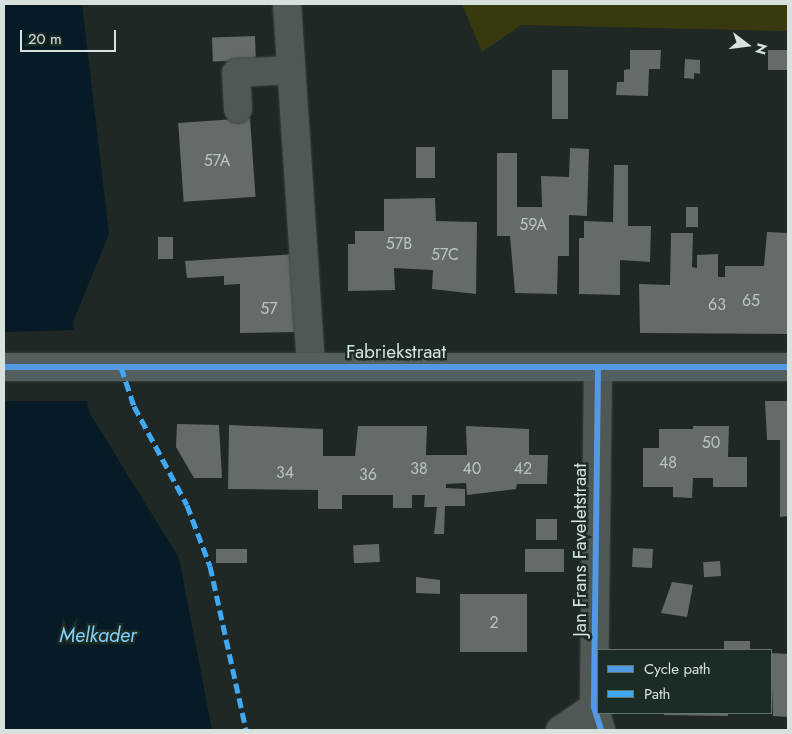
<!DOCTYPE html>
<style>
body{margin:0}
#map{position:relative;width:792px;height:734px;overflow:hidden;background:#1f2825;font-family:Jost,sans-serif}
div>[style]{position:absolute}
.green>*{inset:0;background:#39390f}
.water>*{inset:0;background:#061b25}
.pier>*{inset:0;background:#1f2825}
.building>*{inset:0;background:#656b67;transform-origin:0 0}
.roads{filter:drop-shadow(0 0 1px #3a423f) drop-shadow(0 0 1px #3a423f)}
.minor>*{height:28px;margin:-14px;padding:0 14px;transform-origin:14px;border-radius:14px;background:#505855}
.major>*{height:28px;margin:-14px;padding:0 14px;transform-origin:14px;border-radius:14px;background:#54605f}
.quiet>*{height:5px;margin-top:-2.5px;transform-origin:0;background:repeating-linear-gradient(90deg,#3fa9f5 0 10px,transparent 0 15px)}
.cycleway>*{height:6px;margin:-3px;padding:0 3px;transform-origin:3px;border-radius:3px;background:#5399e6}
span{translate:-50% -50%;white-space:nowrap;text-align:center;line-height:1.15;-webkit-text-stroke:5px #1b2c26;paint-order:stroke}
.number-label{font-size:16px;color:#bac4c0}
.number-label span{-webkit-text-stroke-width:0}
.street-label{font-size:19px;color:#d7e1dd}
.water-label{font-size:20px;color:#83d1fc;font-style:italic}
.frame{position:absolute;inset:0;border:5px solid #d7e1dd;pointer-events:none}
.legend{position:absolute;left:597px;top:649px;width:175px;height:65px;box-sizing:border-box;background:#1b2c26;border:1px solid #66746f;margin:0;padding:6px 9px;list-style:none;font-size:15px;color:#d7e1dd}
.legend li{display:flex;align-items:center;gap:10px;height:25px}
.legend b{width:25px;border:1px solid #66746f}
.north{position:absolute;left:722px;top:20px;width:50px;height:50px;-webkit-text-stroke:4px #1b2c26;paint-order:stroke;rotate:105deg;font-size:14px;font-weight:700;line-height:20px;text-align:center;color:#d7e1dd}
.north::after{content:'';display:block;margin:auto;width:18px;height:22px;background:#d7e1dd;clip-path:polygon(50% 0,100% 100%,50% 72%,0 100%)}
.scale{position:absolute;left:20px;top:30px;width:96px;height:22px;box-sizing:border-box;border:2px solid #d7e1dd;border-top:0;padding-left:6px;font-size:15px;line-height:18px;white-space:nowrap;color:#d7e1dd;-webkit-text-stroke:4px #1b2c26;paint-order:stroke}
</style>
<div id="map">
<div class="green">
<div style="clip-path:polygon(462px 4px,788px 4px,788px 31px,521px 25px,482px 52px)"></div>
</div>
<div class="water">
<div style="clip-path:polygon(4px 4px,82px 4px,109px 234px,73px 322px,89px 412px,179px 558px,212px 730px,4px 730px)"></div>
</div>
<div class="pier">
<div style="clip-path:polygon(77px 330px,89px 401px,4px 401px,4px 332px)"></div>
</div>
<div class="building">
<div style="left:255px;top:36px;width:24px;height:43px;rotate:88deg"></div>
<div style="clip-path:polygon(630px 50px,661px 50px,660px 69px,649px 69px,648px 96px,616px 95px,617px 82px,624px 82px,624px 70px,630px 69px)"></div>
<div style="left:768px;top:50px;width:20px;height:20px"></div>
<div style="clip-path:polygon(685px 59px,700px 60px,700px 74px,694px 73px,694px 79px,684px 78px)"></div>
<div style="left:552px;top:70px;width:16px;height:49px"></div>
<div style="left:250px;top:118px;width:79px;height:72px;rotate:86deg"></div>
<div style="left:416px;top:147px;width:19px;height:31px"></div>
<div style="clip-path:polygon(570px 148px,589px 149px,587px 216px,569px 215px,569px 256px,558px 256px,557px 294px,515px 293px,510px 236px,497px 236px,497px 153px,517px 153px,517px 207px,542px 207px,541px 176px,569px 177px)"></div>
<div style="clip-path:polygon(614px 165px,628px 165px,628px 226px,651px 226px,650px 262px,620px 260px,620px 295px,579px 294px,579px 238px,584px 238px,584px 221px,613px 222px)"></div>
<div style="clip-path:polygon(435px 198px,436px 221px,477px 222px,476px 294px,432px 289px,433px 270px,394px 268px,395px 290px,348px 291px,348px 244px,355px 244px,355px 231px,384px 231px,384px 199px)"></div>
<div style="left:686px;top:207px;width:12px;height:20px"></div>
<div style="clip-path:polygon(767px 232px,788px 233px,788px 334px,640px 333px,639px 284px,670px 285px,671px 233px,693px 233px,692px 267px,697px 268px,697px 255px,718px 254px,718px 277px,725px 277px,725px 266px,764px 266px)"></div>
<div style="left:158px;top:237px;width:15px;height:22px"></div>
<div style="clip-path:polygon(297px 254px,298px 332px,240px 333px,240px 284px,224px 285px,224px 276px,187px 278px,185px 261px)"></div>
<div style="clip-path:polygon(765px 401px,788px 401px,788px 516px,780px 517px,780px 440px,767px 440px)"></div>
<div style="clip-path:polygon(177px 424px,219px 425px,222px 478px,194px 478px,176px 447px)"></div>
<div style="clip-path:polygon(229px 425px,323px 429px,323px 456px,355px 456px,358px 426px,427px 426px,426px 455px,467px 455px,466px 426px,529px 429px,529px 455px,548px 455px,547px 484px,517px 484px,516px 489px,467px 495px,466px 483px,446px 484px,446px 488px,465px 489px,465px 506px,445px 506px,444px 534px,434px 534px,437px 507px,424px 507px,425px 495px,412px 495px,412px 508px,393px 508px,393px 495px,342px 495px,342px 509px,318px 509px,318px 490px,228px 489px)"></div>
<div style="clip-path:polygon(693px 426px,729px 426px,728px 457px,747px 457px,747px 487px,713px 487px,713px 478px,693px 478px,692px 498px,673px 497px,673px 487px,643px 487px,643px 448px,659px 448px,659px 429px,693px 429px)"></div>
<div style="left:536px;top:519px;width:21px;height:21px"></div>
<div style="left:379px;top:544px;width:18px;height:26px;rotate:87deg"></div>
<div style="left:633px;top:548px;width:20px;height:19px;rotate:3deg"></div>
<div style="left:247px;top:549px;width:14px;height:31px;rotate:90deg"></div>
<div style="left:525px;top:549px;width:39px;height:23px"></div>
<div style="left:720px;top:561px;width:15px;height:17px;rotate:86deg"></div>
<div style="clip-path:polygon(416px 577px,440px 580px,440px 594px,416px 593px)"></div>
<div style="clip-path:polygon(672px 582px,693px 585px,687px 617px,661px 613px)"></div>
<div style="left:460px;top:594px;width:67px;height:58px"></div>
<div style="left:724px;top:641px;width:26px;height:9px"></div>
<div style="clip-path:polygon(771px 653px,788px 654px,788px 717px,773px 716px)"></div>
<div style="clip-path:polygon(664px 713px,728px 713px,728px 716px,664px 715px)"></div>
</div>
<div class="roads">
<div class="minor">
<div style="left:287px;top:4px;width:363px;rotate:86.2deg"></div>
<div style="left:238px;top:109px;width:36px;rotate:-93deg"></div>
<div style="left:236px;top:73px;width:55px;rotate:-3.1deg"></div>
<div style="left:598px;top:369px;width:338px;rotate:90.7deg"></div>
<div style="left:594px;top:707px;width:24px;rotate:73deg"></div>
<div style="left:560px;top:730px;width:41px;rotate:-34.1deg"></div>
</div>
<div class="major">
<div style="left:4px;top:367px;width:784px"></div>
</div>
</div>
<div class="quiet">
<div style="left:121px;top:367px;width:41px;rotate:71.6deg"></div>
<div style="left:134px;top:406px;width:112px;rotate:61.8deg"></div>
<div style="left:187px;top:505px;width:65px;rotate:69.3deg"></div>
<div style="left:210px;top:566px;width:168px;rotate:77.6deg"></div>
</div>
<div class="cycleway">
<div style="left:4px;top:367px;width:784px"></div>
<div style="left:598px;top:369px;width:338px;rotate:90.7deg"></div>
<div style="left:594px;top:707px;width:24px;rotate:73deg"></div>
</div>
<div class="number-label">
<span style="left:217px;top:161px">57A</span>
<span style="left:533px;top:225px">59A</span>
<span style="left:399px;top:244px">57B</span>
<span style="left:445px;top:255px">57C</span>
<span style="left:751px;top:301px">65</span>
<span style="left:717px;top:305px">63</span>
<span style="left:269px;top:309px">57</span>
<span style="left:711px;top:443px">50</span>
<span style="left:668px;top:463px">48</span>
<span style="left:419px;top:469px">38</span>
<span style="left:472px;top:469px">40</span>
<span style="left:523px;top:469px">42</span>
<span style="left:285px;top:473px">34</span>
<span style="left:368px;top:475px">36</span>
<span style="left:494px;top:623px">2</span>
</div>
<div class="street-label">
<span style="left:396px;top:352px">Fabriekstraat</span>
<span style="left:580px;top:550px;rotate:-90deg">Jan Frans Faveletstraat</span>
</div>
<div class="water-label">
<span style="left:98px;top:635px">Melkader</span>
</div>
<div class="frame"></div>
<ul class="legend">
<li><b style="height:6px;background:#5399e6"></b>Cycle path</li>
<li><b style="height:6px;background:#3fa9f5"></b>Path</li>
</ul>
<div class="north">N</div>
<div class="scale">20 m</div>
</div>
